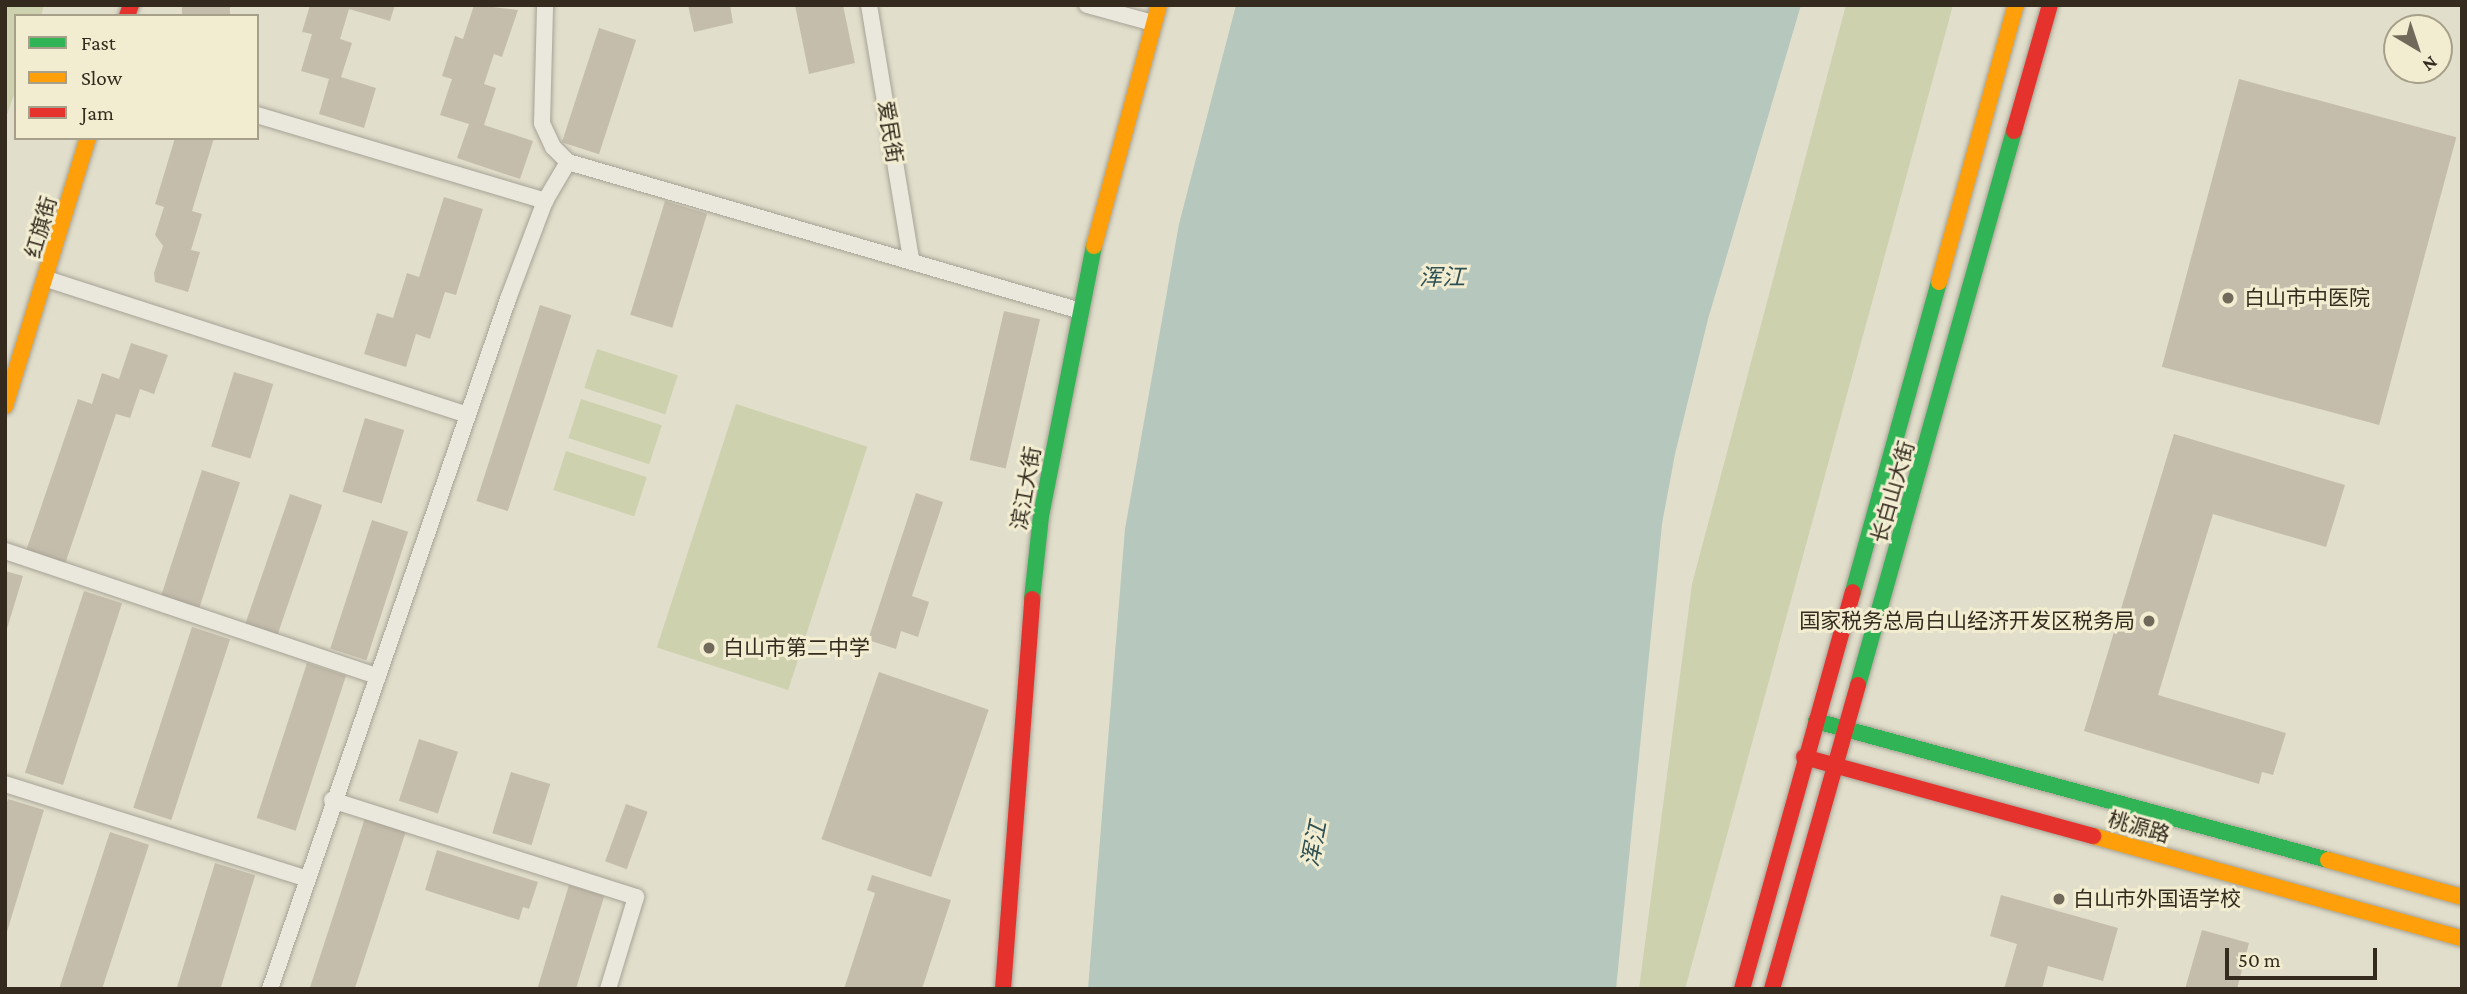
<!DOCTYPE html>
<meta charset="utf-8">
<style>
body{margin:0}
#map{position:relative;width:2467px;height:994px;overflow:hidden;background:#e1decb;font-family:"Crimson Pro","Noto Sans SC",serif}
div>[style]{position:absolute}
.green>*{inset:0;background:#cdd1ae;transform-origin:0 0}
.water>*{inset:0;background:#b6c7be}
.building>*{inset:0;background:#c5bdac;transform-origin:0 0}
.roads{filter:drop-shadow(0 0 2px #a6a295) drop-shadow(0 0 2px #a6a295)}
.street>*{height:16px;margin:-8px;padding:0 8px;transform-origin:8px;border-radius:8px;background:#eae7dd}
.fast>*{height:16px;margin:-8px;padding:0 8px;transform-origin:8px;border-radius:8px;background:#30b455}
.slow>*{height:16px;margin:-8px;padding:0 8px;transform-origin:8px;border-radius:8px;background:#ff9f0a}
.jam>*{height:16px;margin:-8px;padding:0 8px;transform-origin:8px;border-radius:8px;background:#e5322d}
.dots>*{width:19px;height:19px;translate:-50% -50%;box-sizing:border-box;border:4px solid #f2edd1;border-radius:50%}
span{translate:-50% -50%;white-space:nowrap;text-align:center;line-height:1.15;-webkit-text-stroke:6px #f2edd1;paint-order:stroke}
.street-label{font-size:21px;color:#342b1e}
.poi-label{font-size:21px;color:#342b1e}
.left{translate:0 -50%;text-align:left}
.right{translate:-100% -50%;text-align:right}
.water-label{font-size:23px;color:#2e5053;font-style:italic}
.frame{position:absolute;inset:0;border:7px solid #342b1e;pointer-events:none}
.legend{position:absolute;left:14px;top:14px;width:245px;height:126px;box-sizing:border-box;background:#f2edd1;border:2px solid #a69f89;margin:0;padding:9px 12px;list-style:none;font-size:21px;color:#342b1e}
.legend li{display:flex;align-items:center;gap:14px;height:35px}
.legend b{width:35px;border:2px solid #a69f89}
.north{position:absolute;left:2383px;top:14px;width:70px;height:70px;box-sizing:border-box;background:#f2edd1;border:2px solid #a69f89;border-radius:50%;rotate:141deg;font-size:19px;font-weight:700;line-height:28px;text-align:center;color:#342b1e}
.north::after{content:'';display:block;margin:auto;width:24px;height:32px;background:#716a5b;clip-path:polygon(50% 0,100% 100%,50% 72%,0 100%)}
.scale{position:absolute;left:2225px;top:948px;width:152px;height:32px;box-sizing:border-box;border:4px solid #342b1e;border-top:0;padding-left:9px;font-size:21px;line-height:24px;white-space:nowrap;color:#342b1e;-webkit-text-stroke:5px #f2edd1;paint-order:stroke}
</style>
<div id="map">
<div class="green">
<div style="clip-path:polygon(5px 5px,44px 5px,41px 16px,16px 16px,16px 89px,5px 120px)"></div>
<div style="clip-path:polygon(1846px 5px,1953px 5px,1685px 989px,1639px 989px,1692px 584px)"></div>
<div style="left:597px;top:349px;width:85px;height:41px;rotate:18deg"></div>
<div style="left:581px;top:399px;width:85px;height:41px;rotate:18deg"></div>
<div style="left:736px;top:404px;width:138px;height:256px;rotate:18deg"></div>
<div style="left:566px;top:451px;width:85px;height:41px;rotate:18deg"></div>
</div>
<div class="water">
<div style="clip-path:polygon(1236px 5px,1801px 5px,1708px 319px,1675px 454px,1662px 524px,1616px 989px,1088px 989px,1125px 529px,1179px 224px)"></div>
</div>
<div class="building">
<div style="left:182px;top:5px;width:48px;height:11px"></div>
<div style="clip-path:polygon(310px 5px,395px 5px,390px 21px,349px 9px,340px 39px,352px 43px,341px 77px,376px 88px,364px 128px,319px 114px,329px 79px,301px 71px,312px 34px,302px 32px)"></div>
<div style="clip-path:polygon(474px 5px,518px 10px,502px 57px,494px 54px,484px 84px,496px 88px,484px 125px,533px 141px,520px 179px,457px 158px,469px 124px,440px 115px,452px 79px,442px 76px,455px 36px,463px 39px)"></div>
<div style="clip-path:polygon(688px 5px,730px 5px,733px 23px,694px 32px)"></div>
<div style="clip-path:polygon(795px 5px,843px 5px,855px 63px,809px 74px)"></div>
<div style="left:599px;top:28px;width:39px;height:120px;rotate:18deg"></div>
<div style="left:2239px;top:79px;width:225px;height:298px;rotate:15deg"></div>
<div style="clip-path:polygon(175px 138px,214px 138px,192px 211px,202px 214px,191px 250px,200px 252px,188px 292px,155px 282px,154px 273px,163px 246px,155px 235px,164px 207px,155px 204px)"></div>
<div style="clip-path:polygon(444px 197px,483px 209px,456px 295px,445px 292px,430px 339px,416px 334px,406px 367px,364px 354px,377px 313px,393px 318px,407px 273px,419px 277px)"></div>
<div style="left:665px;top:201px;width:44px;height:119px;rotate:17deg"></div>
<div style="left:540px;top:305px;width:33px;height:206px;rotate:18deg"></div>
<div style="left:1004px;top:311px;width:37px;height:153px;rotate:13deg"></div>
<div style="clip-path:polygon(131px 343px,168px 355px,154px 394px,140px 389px,130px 418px,116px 414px,65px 564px,26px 551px,78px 399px,92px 404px,102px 373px,119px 379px)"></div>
<div style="left:234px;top:372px;width:41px;height:78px;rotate:17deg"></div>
<div style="left:365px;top:418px;width:41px;height:77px;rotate:17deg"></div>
<div style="clip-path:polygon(2174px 434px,2345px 485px,2326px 547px,2213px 514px,2158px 695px,2286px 733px,2273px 775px,2262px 772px,2259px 784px,2084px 731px)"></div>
<div style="left:202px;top:470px;width:40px;height:132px;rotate:18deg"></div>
<div style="clip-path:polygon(916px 493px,943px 502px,912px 596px,929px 602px,918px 637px,901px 631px,896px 649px,868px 640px)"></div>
<div style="left:290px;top:494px;width:34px;height:139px;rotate:19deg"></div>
<div style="left:372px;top:520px;width:38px;height:135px;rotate:18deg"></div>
<div style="clip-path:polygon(5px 571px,23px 576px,6px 632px,5px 632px)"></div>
<div style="left:84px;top:591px;width:40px;height:191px;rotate:18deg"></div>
<div style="left:192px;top:627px;width:40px;height:190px;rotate:18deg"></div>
<div style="left:307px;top:663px;width:41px;height:163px;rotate:18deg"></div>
<div style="left:879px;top:672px;width:116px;height:177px;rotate:19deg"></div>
<div style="left:419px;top:739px;width:41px;height:65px;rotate:18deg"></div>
<div style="left:511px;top:772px;width:41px;height:64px;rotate:17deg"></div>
<div style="clip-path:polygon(8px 799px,44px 810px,6px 935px,5px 807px)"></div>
<div style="left:626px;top:804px;width:23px;height:61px;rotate:20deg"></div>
<div style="left:365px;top:818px;width:43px;height:180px;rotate:18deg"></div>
<div style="left:110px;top:832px;width:41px;height:165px;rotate:18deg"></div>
<div style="clip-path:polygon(437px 850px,538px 882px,529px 909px,523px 907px,519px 920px,425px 890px)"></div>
<div style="left:215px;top:863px;width:42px;height:132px;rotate:17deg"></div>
<div style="clip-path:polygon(872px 875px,951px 900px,922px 989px,844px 989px,875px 893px,867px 890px)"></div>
<div style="left:569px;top:885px;width:37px;height:109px;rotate:17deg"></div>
<div style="clip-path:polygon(2001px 895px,2118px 928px,2103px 981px,2048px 966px,2042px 989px,2004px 989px,2017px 944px,1990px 936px)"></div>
<div style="clip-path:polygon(2202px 930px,2249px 943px,2237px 989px,2185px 989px)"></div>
</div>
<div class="roads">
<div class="street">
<div style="left:869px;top:5px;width:257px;rotate:80.6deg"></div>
<div style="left:1087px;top:5px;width:68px;rotate:15.3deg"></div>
<div style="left:257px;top:115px;width:301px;rotate:16.6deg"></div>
<div style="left:568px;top:162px;width:534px;rotate:16.2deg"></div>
<div style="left:47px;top:279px;width:442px;rotate:17.9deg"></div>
<div style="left:5px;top:551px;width:391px;rotate:18.6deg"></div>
<div style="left:5px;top:784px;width:314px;rotate:17.4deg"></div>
<div style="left:332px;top:800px;width:319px;rotate:17.7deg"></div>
<div style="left:636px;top:897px;width:96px;rotate:106.9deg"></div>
<div style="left:270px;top:989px;width:730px;rotate:-70.97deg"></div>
<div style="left:508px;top:299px;width:105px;rotate:-69.3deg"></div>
<div style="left:545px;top:201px;width:45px;rotate:-59.5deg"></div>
<div style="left:568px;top:162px;width:21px;rotate:-135deg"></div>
<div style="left:553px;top:147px;width:26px;rotate:-115deg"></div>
<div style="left:542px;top:123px;width:118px;rotate:-88.5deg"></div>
</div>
<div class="fast">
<div style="left:1853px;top:592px;width:322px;rotate:-74.5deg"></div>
<div style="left:1032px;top:599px;width:83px;rotate:-83.8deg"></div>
<div style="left:1041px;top:516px;width:275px;rotate:-78.9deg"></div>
<div style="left:1858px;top:685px;width:576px;rotate:-74.27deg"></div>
<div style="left:1816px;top:721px;width:531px;rotate:15.19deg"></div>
</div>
<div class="slow">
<div style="left:1094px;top:246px;width:250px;rotate:-74.9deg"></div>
<div style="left:1939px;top:282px;width:288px;rotate:-74.5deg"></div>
<div style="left:5px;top:406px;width:281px;rotate:-72.8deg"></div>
<div style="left:2093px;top:836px;width:383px;rotate:15.5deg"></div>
<div style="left:2328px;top:860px;width:139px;rotate:15.4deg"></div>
</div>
<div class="jam">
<div style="left:127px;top:16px;width:12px;rotate:-70deg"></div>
<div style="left:2014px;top:131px;width:131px;rotate:-74.1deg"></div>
<div style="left:1804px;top:757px;width:300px;rotate:15.3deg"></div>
<div style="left:1003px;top:989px;width:391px;rotate:-85.7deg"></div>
<div style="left:1742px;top:989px;width:412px;rotate:-74.4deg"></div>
<div style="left:1772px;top:989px;width:316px;rotate:-74.2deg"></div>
</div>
</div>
<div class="dots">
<div style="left:2228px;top:298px;background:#716a5b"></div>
<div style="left:2149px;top:621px;background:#716a5b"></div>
<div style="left:709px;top:648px;background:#716a5b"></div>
<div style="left:2059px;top:899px;background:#716a5b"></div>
</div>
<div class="street-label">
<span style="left:890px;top:132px;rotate:81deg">爱民街</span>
<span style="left:41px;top:227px;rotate:-74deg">红旗街</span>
<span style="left:1026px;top:488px;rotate:-80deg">滨江大街</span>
<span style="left:1893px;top:492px;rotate:-74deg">长白山大街</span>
<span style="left:2139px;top:827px;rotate:16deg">桃源路</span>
</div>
<div class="poi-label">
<span class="left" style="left:2244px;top:298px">白山市中医院</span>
<span class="right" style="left:2135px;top:621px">国家税务总局白山经济开发区税务局</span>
<span class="left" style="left:723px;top:648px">白山市第二中学</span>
<span class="left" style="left:2073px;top:899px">白山市外国语学校</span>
</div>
<div class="water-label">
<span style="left:1442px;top:277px">浑江</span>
<span style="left:1314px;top:844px;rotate:-79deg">浑江</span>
</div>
<div class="frame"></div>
<ul class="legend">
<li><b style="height:9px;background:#30b455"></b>Fast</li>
<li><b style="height:9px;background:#ff9f0a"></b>Slow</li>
<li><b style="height:9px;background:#e5322d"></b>Jam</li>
</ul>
<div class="north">N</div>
<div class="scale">50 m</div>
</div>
